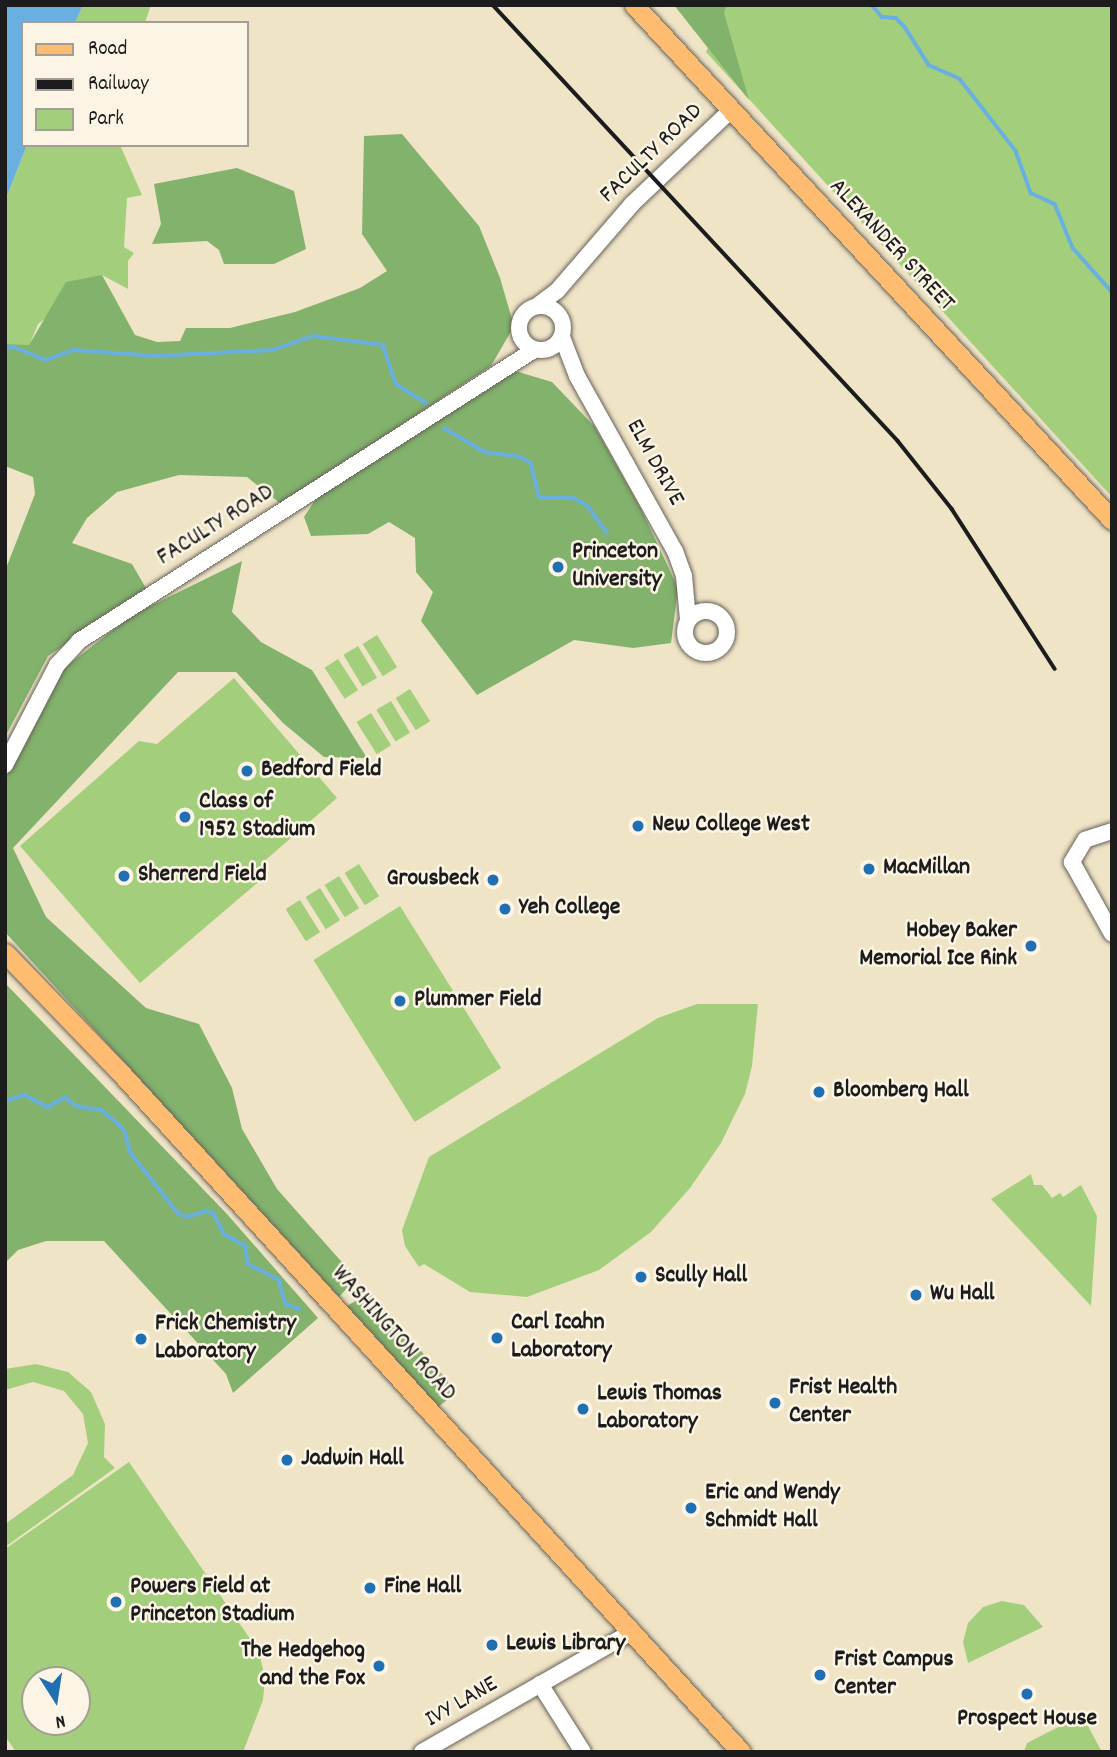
<!DOCTYPE html>
<style>
body{margin:0}
#map{position:relative;width:1117px;height:1757px;overflow:hidden;background:#f0e4c7;font-family:Dekko,sans-serif}
div>[style]{position:absolute}
.green>*{inset:0;background:#a3cf7c;transform-origin:0 0}
.forest>*{inset:0;background:#82b26c}
.water>*{inset:0;background:#69b0e0}
.stream>*{height:3.5px;margin:-1.75px;padding:0 1.75px;transform-origin:1.75px;border-radius:1.75px;background:#69b0e0}
.roads{filter:drop-shadow(0 0 2px #666258) drop-shadow(0 0 2px #666258)}
.minor>*{height:16px;margin:-8px;padding:0 8px;transform-origin:8px;border-radius:8px;background:#fff}
.minor>.ring{margin:-8px;padding:0;box-sizing:content-box;background:none;border:16px solid #fff;border-radius:50%}
.major>*{height:19px;margin:-9.5px;padding:0 9.5px;transform-origin:9.5px;border-radius:9.5px;background:#fdbc70}
.rail>*{height:3.5px;margin:-1.75px;padding:0 1.75px;transform-origin:1.75px;border-radius:1.75px;background:#1c1c1c}
.dots>*{width:19px;height:19px;translate:-50% -50%;box-sizing:border-box;border:4px solid #fcf5e5;border-radius:50%}
span{translate:-50% -50%;white-space:nowrap;text-align:center;line-height:1.15;-webkit-text-stroke:5px #fcf5e5;paint-order:stroke}
.street-label{font-size:24px;color:#1c1c1c}
.poi-label{font-size:24px;color:#1c1c1c;font-weight:700}
.left{translate:0 -50%;text-align:left}
.right{translate:-100% -50%;text-align:right}
.frame{position:absolute;inset:0;border:7px solid #1c1c1c;pointer-events:none}
.legend{position:absolute;left:21px;top:21px;width:228px;height:126px;box-sizing:border-box;background:#fcf5e5;border:2px solid #a29e95;margin:0;padding:9px 12px;list-style:none;font-size:21px;color:#1c1c1c}
.legend li{display:flex;align-items:center;gap:14px;height:35px}
.legend b{width:35px;border:2px solid #a29e95}
.north{position:absolute;left:21px;top:1666px;width:70px;height:70px;box-sizing:border-box;background:#fcf5e5;border:2px solid #a29e95;border-radius:50%;rotate:168deg;font-size:19px;font-weight:700;line-height:28px;text-align:center;color:#1c1c1c}
.north::after{content:'';display:block;margin:auto;width:24px;height:32px;background:#1f6fb2;clip-path:polygon(50% 0,100% 100%,50% 72%,0 100%)}
</style>
<div id="map">
<div class="green">
<div style="clip-path:polygon(83px 5px,151px 5px,145px 23px,75px 23px)"></div>
<div style="clip-path:polygon(727px 5px,1112px 5px,1112px 497px,706px 52px)"></div>
<div style="clip-path:polygon(27px 145px,120px 145px,142px 195px,127px 198px,124px 247px,134px 253px,128px 261px,128px 289px,102px 275px,38px 324px,29px 346px,5px 344px,5px 201px)"></div>
<div style="left:377px;top:635px;width:38px;height:17px;rotate:58deg"></div>
<div style="left:358px;top:646px;width:37px;height:17px;rotate:59deg"></div>
<div style="left:338px;top:659px;width:37px;height:16px;rotate:57deg"></div>
<div style="clip-path:polygon(234px 678px,337px 798px,261px 864px,269px 873px,140px 983px,20px 846px,139px 741px,157px 744px)"></div>
<div style="left:410px;top:689px;width:38px;height:17px;rotate:58deg"></div>
<div style="left:391px;top:701px;width:37px;height:17px;rotate:59deg"></div>
<div style="left:371px;top:713px;width:38px;height:17px;rotate:58deg"></div>
<div style="left:359px;top:864px;width:38px;height:17px;rotate:58deg"></div>
<div style="left:339px;top:876px;width:38px;height:17px;rotate:58deg"></div>
<div style="left:320px;top:888px;width:38px;height:17px;rotate:58deg"></div>
<div style="left:300px;top:900px;width:38px;height:17px;rotate:58deg"></div>
<div style="left:400px;top:906px;width:191px;height:102px;rotate:58deg"></div>
<div style="clip-path:polygon(697px 1004px,758px 1004px,752px 1066px,745px 1094px,721px 1143px,690px 1188px,651px 1232px,599px 1270px,527px 1297px,470px 1292px,424px 1264px,419px 1267px,405px 1246px,402px 1230px,429px 1157px,658px 1018px)"></div>
<div style="clip-path:polygon(1031px 1174px,1034px 1185px,1042px 1185px,1052px 1198px,1060px 1193px,1063px 1197px,1081px 1185px,1097px 1216px,1091px 1306px,991px 1199px)"></div>
<div style="clip-path:polygon(36px 1364px,68px 1372px,91px 1392px,105px 1424px,104px 1457px,115px 1468px,5px 1547px,5px 1524px,73px 1475px,88px 1443px,83px 1414px,64px 1391px,33px 1382px,5px 1390px,5px 1369px)"></div>
<div style="clip-path:polygon(evenodd,129px 1462px,259px 1652px,265px 1678px,263px 1700px,243px 1752px,16px 1752px,5px 1736px,5px 1549px,129px 1462px,77px 1680px,77px 1722px,35px 1722px,35px 1680px,77px 1680px)"></div>
<div style="clip-path:polygon(1002px 1601px,1024px 1605px,1043px 1627px,968px 1663px,963px 1642px,968px 1623px,983px 1607px)"></div>
<div style="clip-path:polygon(1070px 1721px,1088px 1726px,1102px 1752px,1024px 1752px,1027px 1743px)"></div>
</div>
<div class="forest">
<div style="clip-path:polygon(674px 5px,727px 5px,724px 13px,749px 100px)"></div>
<div style="clip-path:polygon(402px 134px,479px 226px,500px 278px,514px 326px,491px 366px,281px 504px,247px 477px,179px 475px,117px 492px,87px 518px,72px 543px,132px 564px,147px 590px,48px 656px,5px 737px,5px 571px,35px 494px,33px 477px,5px 466px,5px 344px,29px 345px,66px 282px,102px 275px,135px 335px,157px 342px,180px 341px,186px 328px,230px 328px,295px 312px,360px 288px,387px 271px,362px 234px,364px 136px)"></div>
<div style="clip-path:polygon(237px 168px,294px 191px,306px 249px,274px 264px,224px 264px,219px 250px,207px 241px,152px 244px,161px 224px,154px 184px)"></div>
<div style="clip-path:polygon(512px 370px,552px 382px,595px 427px,641px 509px,678px 588px,671px 643px,633px 648px,574px 640px,477px 695px,421px 621px,433px 592px,416px 572px,415px 538px,389px 522px,368px 534px,311px 536px,304px 517px,321px 491px)"></div>
<div style="clip-path:polygon(242px 561px,232px 612px,261px 642px,312px 670px,367px 758px,324px 757px,283px 723px,236px 672px,178px 672px,13px 848px,46px 917px,146px 1008px,199px 1024px,232px 1088px,242px 1129px,277px 1189px,356px 1278px,339px 1297px,5px 932px,5px 779px,60px 671px,134px 614px)"></div>
<div style="clip-path:polygon(5px 983px,227px 1214px,318px 1318px,233px 1393px,226px 1374px,104px 1241px,46px 1241px,18px 1250px,5px 1263px)"></div>
<div style="clip-path:polygon(369px 1293px,448px 1381px,451px 1397px,438px 1407px,347px 1306px)"></div>
</div>
<div class="water">
<div style="clip-path:polygon(5px 5px,83px 5px,75px 23px,23px 23px,23px 145px,27px 145px,5px 201px)"></div>
</div>
<div class="stream">
<div style="left:872px;top:5px;width:16px;rotate:50deg"></div>
<div style="left:882px;top:17px;width:14px;rotate:4deg"></div>
<div style="left:896px;top:18px;width:13px;rotate:45deg"></div>
<div style="left:905px;top:27px;width:45px;rotate:57.7deg"></div>
<div style="left:929px;top:65px;width:34px;rotate:24deg"></div>
<div style="left:960px;top:79px;width:91px;rotate:52.1deg"></div>
<div style="left:1016px;top:151px;width:45px;rotate:70.3deg"></div>
<div style="left:1031px;top:193px;width:26px;rotate:25deg"></div>
<div style="left:1055px;top:204px;width:48px;rotate:67.8deg"></div>
<div style="left:1073px;top:248px;width:59px;rotate:48.4deg"></div>
<div style="left:5px;top:349px;width:9px;rotate:-13deg"></div>
<div style="left:14px;top:347px;width:35px;rotate:22deg"></div>
<div style="left:46px;top:360px;width:30px;rotate:-20deg"></div>
<div style="left:74px;top:350px;width:81px;rotate:4.2deg"></div>
<div style="left:155px;top:356px;width:118px;rotate:-2.9deg"></div>
<div style="left:273px;top:350px;width:42px;rotate:-19.3deg"></div>
<div style="left:313px;top:336px;width:71px;rotate:7.3deg"></div>
<div style="left:383px;top:345px;width:41px;rotate:71.6deg"></div>
<div style="left:396px;top:384px;width:36px;rotate:32deg"></div>
<div style="left:444px;top:428px;width:48px;rotate:30.3deg"></div>
<div style="left:485px;top:452px;width:36px;rotate:8deg"></div>
<div style="left:521px;top:457px;width:12px;rotate:31deg"></div>
<div style="left:531px;top:463px;width:36px;rotate:76deg"></div>
<div style="left:540px;top:498px;width:33px"></div>
<div style="left:573px;top:498px;width:16px;rotate:27deg"></div>
<div style="left:587px;top:505px;width:34px;rotate:54deg"></div>
<div style="left:5px;top:1101px;width:21px;rotate:-17deg"></div>
<div style="left:25px;top:1095px;width:26px;rotate:28deg"></div>
<div style="left:48px;top:1107px;width:20px;rotate:-30deg"></div>
<div style="left:65px;top:1097px;width:14px;rotate:39deg"></div>
<div style="left:76px;top:1106px;width:26px;rotate:9deg"></div>
<div style="left:102px;top:1110px;width:29px;rotate:41deg"></div>
<div style="left:124px;top:1129px;width:25px;rotate:74deg"></div>
<div style="left:131px;top:1153px;width:76px;rotate:51.9deg"></div>
<div style="left:178px;top:1213px;width:10px;rotate:24deg"></div>
<div style="left:187px;top:1217px;width:20px;rotate:-18deg"></div>
<div style="left:206px;top:1211px;width:9px;rotate:21deg"></div>
<div style="left:214px;top:1214px;width:22px;rotate:63deg"></div>
<div style="left:224px;top:1234px;width:25px;rotate:29deg"></div>
<div style="left:246px;top:1246px;width:18px;rotate:84deg"></div>
<div style="left:248px;top:1264px;width:35px;rotate:27deg"></div>
<div style="left:279px;top:1280px;width:25px;rotate:74deg"></div>
<div style="left:286px;top:1304px;width:14px;rotate:21deg"></div>
</div>
<div class="roads">
<div class="minor">
<div class="ring" style="left:519px;top:306px;width:28px;height:28px"></div>
<div style="left:537px;top:306px;width:25px;rotate:-37deg"></div>
<div style="left:557px;top:291px;width:115px;rotate:-49.2deg"></div>
<div style="left:632px;top:204px;width:137px;rotate:-43.5deg"></div>
<div style="left:562px;top:337px;width:42px;rotate:69deg"></div>
<div style="left:577px;top:376px;width:201px;rotate:60.8deg"></div>
<div style="left:675px;top:551px;width:27px;rotate:70deg"></div>
<div style="left:684px;top:576px;width:44px;rotate:84.8deg"></div>
<div class="ring" style="left:685px;top:611px;width:26px;height:26px"></div>
<div style="left:5px;top:765px;width:113px;rotate:-62.5deg"></div>
<div style="left:57px;top:665px;width:33px;rotate:-47deg"></div>
<div style="left:79px;top:641px;width:540px;rotate:-32.6deg"></div>
<div style="left:1112px;top:831px;width:28px;rotate:162deg"></div>
<div style="left:1085px;top:840px;width:26px;rotate:121deg"></div>
<div style="left:1072px;top:862px;width:82px;rotate:60.9deg"></div>
<div style="left:540px;top:1684px;width:80px;rotate:57.7deg"></div>
<div style="left:422px;top:1752px;width:243px;rotate:-29.8deg"></div>
</div>
<div class="major">
<div style="left:634px;top:5px;width:703px;rotate:47.13deg"></div>
<div style="left:5px;top:953px;width:164px;rotate:46deg"></div>
<div style="left:119px;top:1071px;width:922px;rotate:47.59deg"></div>
</div>
</div>
<div class="rail">
<div style="left:493px;top:5px;width:595px;rotate:47.11deg"></div>
<div style="left:898px;top:441px;width:87px;rotate:51.5deg"></div>
<div style="left:952px;top:509px;width:190px;rotate:57.2deg"></div>
</div>
<div class="dots">
<div style="left:558px;top:567px;background:#1f6fb2"></div>
<div style="left:247px;top:771px;background:#1f6fb2"></div>
<div style="left:185px;top:817px;background:#1f6fb2"></div>
<div style="left:638px;top:826px;background:#1f6fb2"></div>
<div style="left:869px;top:869px;background:#1f6fb2"></div>
<div style="left:124px;top:876px;background:#1f6fb2"></div>
<div style="left:493px;top:880px;background:#1f6fb2"></div>
<div style="left:505px;top:909px;background:#1f6fb2"></div>
<div style="left:1031px;top:946px;background:#1f6fb2"></div>
<div style="left:400px;top:1001px;background:#1f6fb2"></div>
<div style="left:819px;top:1092px;background:#1f6fb2"></div>
<div style="left:641px;top:1277px;background:#1f6fb2"></div>
<div style="left:916px;top:1295px;background:#1f6fb2"></div>
<div style="left:497px;top:1338px;background:#1f6fb2"></div>
<div style="left:141px;top:1339px;background:#1f6fb2"></div>
<div style="left:775px;top:1403px;background:#1f6fb2"></div>
<div style="left:583px;top:1409px;background:#1f6fb2"></div>
<div style="left:287px;top:1460px;background:#1f6fb2"></div>
<div style="left:691px;top:1508px;background:#1f6fb2"></div>
<div style="left:370px;top:1588px;background:#1f6fb2"></div>
<div style="left:116px;top:1602px;background:#1f6fb2"></div>
<div style="left:492px;top:1645px;background:#1f6fb2"></div>
<div style="left:379px;top:1666px;background:#1f6fb2"></div>
<div style="left:820px;top:1675px;background:#1f6fb2"></div>
<div style="left:1027px;top:1694px;background:#1f6fb2"></div>
</div>
<div class="street-label">
<span style="left:652px;top:154px;rotate:-44deg">FACULTY ROAD</span>
<span style="left:891px;top:246px;rotate:47deg">ALEXANDER STREET</span>
<span style="left:654px;top:463px;rotate:61deg">ELM DRIVE</span>
<span style="left:216px;top:526px;rotate:-32deg">FACULTY ROAD</span>
<span style="left:393px;top:1334px;rotate:48deg">WASHINGTON ROAD</span>
<span style="left:462px;top:1703px;rotate:-30deg">IVY LANE</span>
</div>
<div class="poi-label">
<span class="left" style="left:572px;top:567px">Princeton<br>University</span>
<span class="left" style="left:261px;top:771px">Bedford Field</span>
<span class="left" style="left:199px;top:817px">Class of<br>1952 Stadium</span>
<span class="left" style="left:652px;top:826px">New College West</span>
<span class="left" style="left:883px;top:869px">MacMillan</span>
<span class="left" style="left:138px;top:876px">Sherrerd Field</span>
<span class="right" style="left:479px;top:880px">Grousbeck</span>
<span class="left" style="left:519px;top:909px">Yeh College</span>
<span class="right" style="left:1017px;top:946px">Hobey Baker<br>Memorial Ice Rink</span>
<span class="left" style="left:414px;top:1001px">Plummer Field</span>
<span class="left" style="left:833px;top:1092px">Bloomberg Hall</span>
<span class="left" style="left:655px;top:1277px">Scully Hall</span>
<span class="left" style="left:930px;top:1295px">Wu Hall</span>
<span class="left" style="left:511px;top:1338px">Carl Icahn<br>Laboratory</span>
<span class="left" style="left:155px;top:1339px">Frick Chemistry<br>Laboratory</span>
<span class="left" style="left:789px;top:1403px">Frist Health<br>Center</span>
<span class="left" style="left:597px;top:1409px">Lewis Thomas<br>Laboratory</span>
<span class="left" style="left:301px;top:1460px">Jadwin Hall</span>
<span class="left" style="left:705px;top:1508px">Eric and Wendy<br>Schmidt Hall</span>
<span class="left" style="left:130px;top:1602px">Powers Field at<br>Princeton Stadium</span>
<span class="left" style="left:384px;top:1588px">Fine Hall</span>
<span class="left" style="left:506px;top:1645px">Lewis Library</span>
<span class="right" style="left:365px;top:1666px">The Hedgehog<br>and the Fox</span>
<span class="left" style="left:834px;top:1675px">Frist Campus<br>Center</span>
<span style="left:1027px;top:1720px">Prospect House</span>
</div>
<div class="frame"></div>
<ul class="legend">
<li><b style="height:9px;background:#fdbc70"></b>Road</li>
<li><b style="height:9px;background:#1c1c1c"></b>Railway</li>
<li><b style="height:19px;background:#a3cf7c"></b>Park</li>
</ul>
<div class="north">N</div>
</div>
